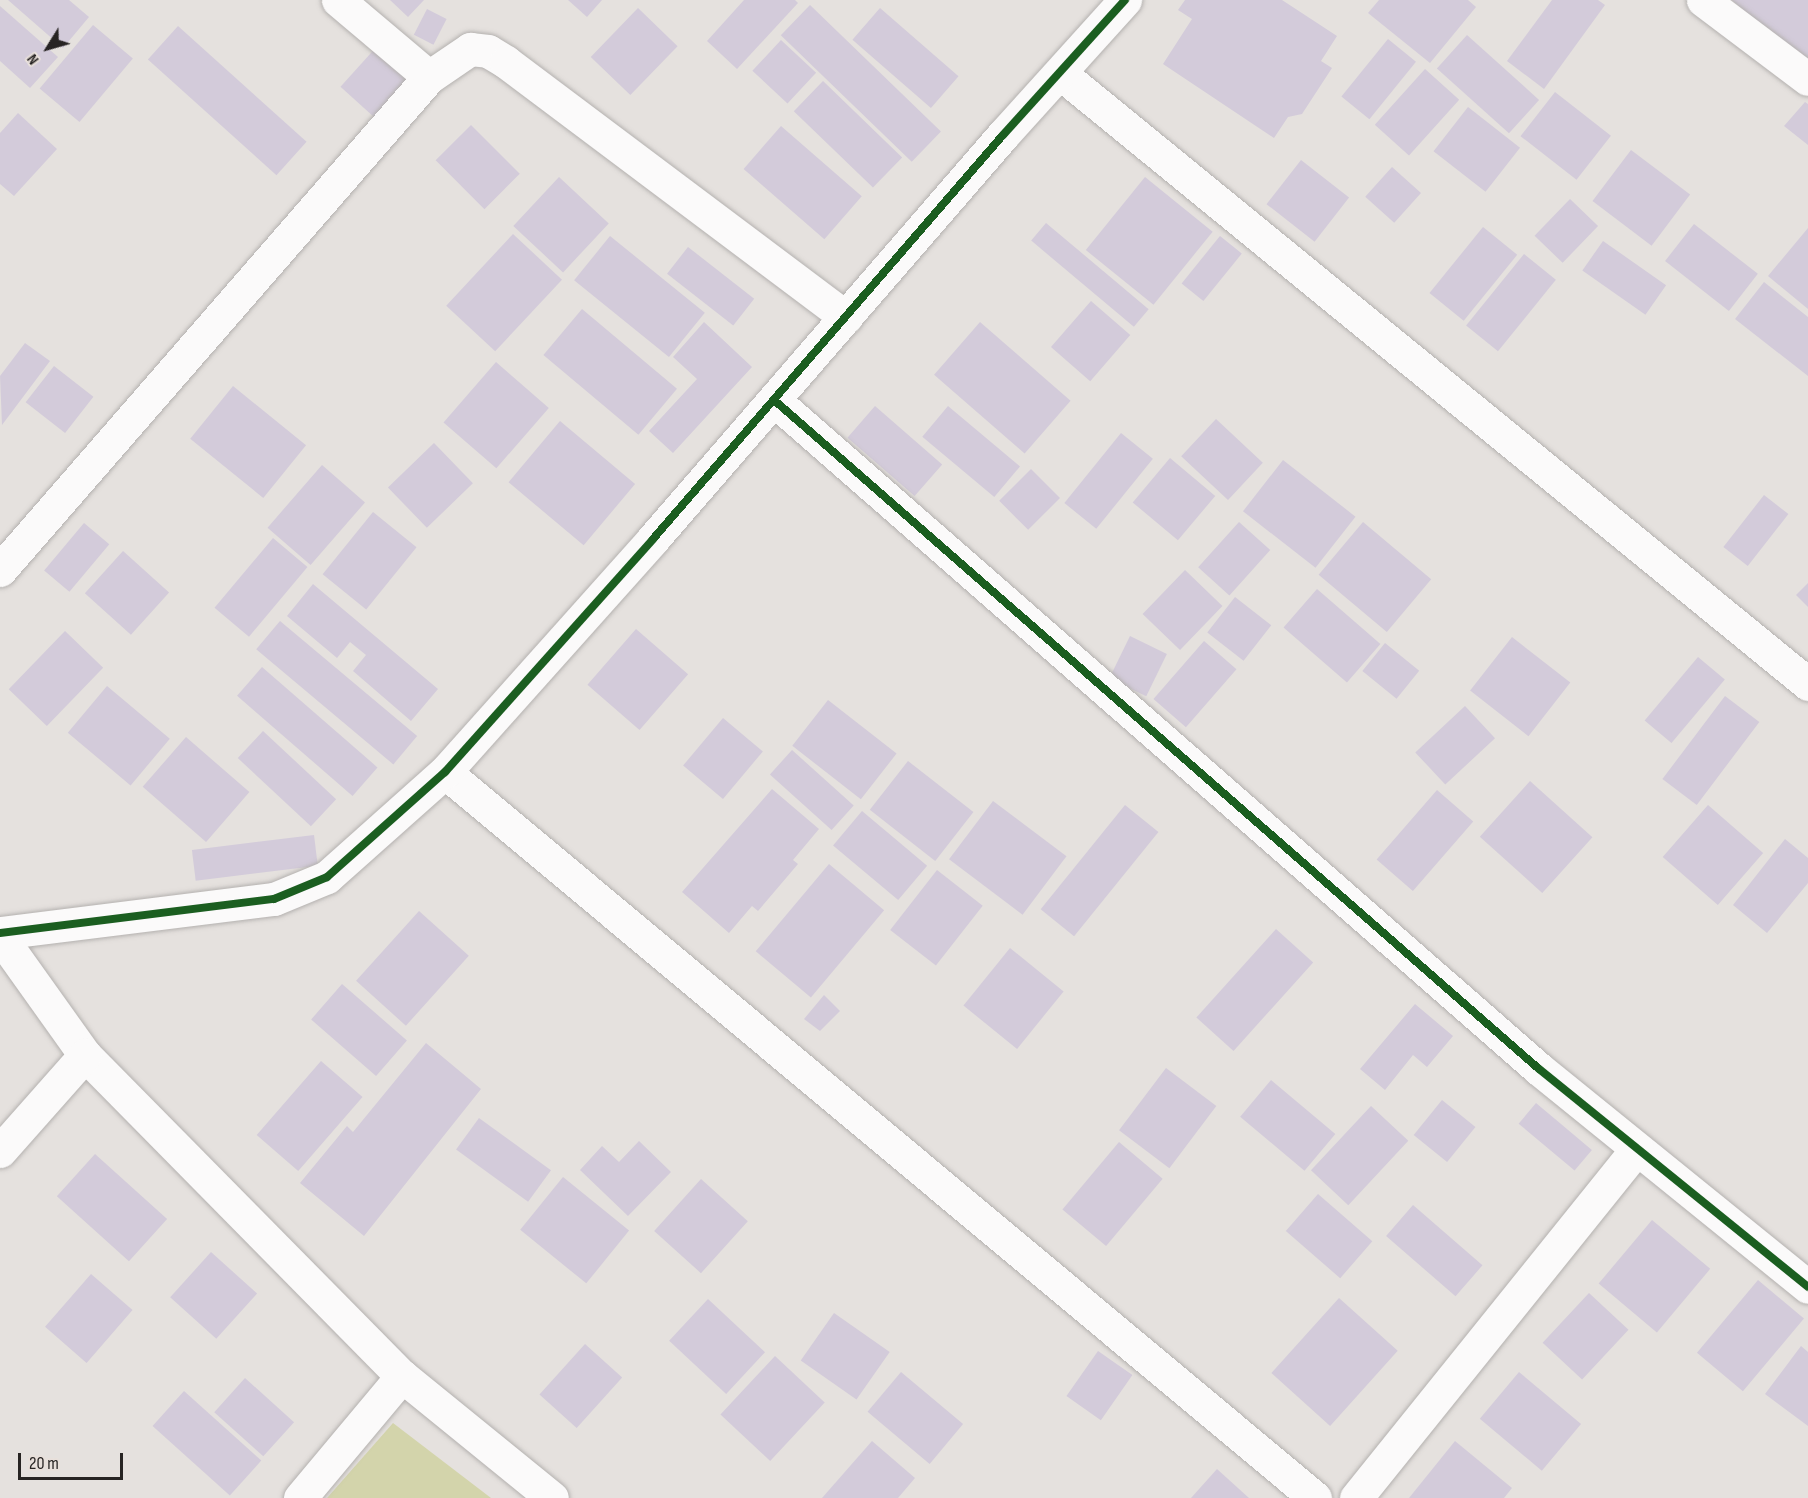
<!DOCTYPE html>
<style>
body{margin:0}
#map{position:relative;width:1808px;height:1498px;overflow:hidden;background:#e5e1de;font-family:"Sofia Sans Condensed",sans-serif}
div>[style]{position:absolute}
.green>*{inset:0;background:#d3d4ab}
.building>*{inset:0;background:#d3cbda;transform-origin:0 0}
.roads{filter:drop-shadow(0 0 2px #b4b1af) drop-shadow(0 0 2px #b4b1af)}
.street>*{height:33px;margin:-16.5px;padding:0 16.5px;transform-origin:16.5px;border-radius:16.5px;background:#fbfafa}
.cycleway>*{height:8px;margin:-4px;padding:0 4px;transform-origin:4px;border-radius:4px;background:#1b5e20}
span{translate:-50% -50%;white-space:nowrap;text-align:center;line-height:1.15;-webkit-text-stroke:4.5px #e8e0db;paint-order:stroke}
.north{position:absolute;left:18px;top:18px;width:60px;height:60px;-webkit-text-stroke:4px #e8e0db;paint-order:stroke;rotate:233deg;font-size:16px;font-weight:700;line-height:24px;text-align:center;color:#272423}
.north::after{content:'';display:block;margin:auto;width:21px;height:27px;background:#272423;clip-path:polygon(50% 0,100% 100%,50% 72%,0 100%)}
.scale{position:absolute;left:18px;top:1453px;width:105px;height:27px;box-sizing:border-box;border:3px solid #272423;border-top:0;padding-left:8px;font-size:18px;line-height:21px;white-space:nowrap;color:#272423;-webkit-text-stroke:4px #e8e0db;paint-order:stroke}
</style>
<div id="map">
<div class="green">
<div style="clip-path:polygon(393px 1423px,491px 1498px,327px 1498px)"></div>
</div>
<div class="building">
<div style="clip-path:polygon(8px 0,69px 0,89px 17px,63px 48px)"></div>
<div style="clip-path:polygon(390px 0,424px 0,408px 17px)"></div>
<div style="clip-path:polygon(568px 0,602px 0,587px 17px)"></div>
<div style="clip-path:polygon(744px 0,795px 0,798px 3px,737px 69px,707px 41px)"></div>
<div style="clip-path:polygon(1185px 0,1282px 0,1337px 36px,1321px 61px,1332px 68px,1302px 114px,1288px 117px,1274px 138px,1163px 64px,1192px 19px,1178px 10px)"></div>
<div style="clip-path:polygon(1379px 0,1468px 0,1476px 7px,1430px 63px,1368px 13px)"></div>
<div style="clip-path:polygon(1552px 0,1598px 0,1605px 5px,1544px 89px,1507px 61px)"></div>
<div style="clip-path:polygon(1732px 0,1808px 0,1808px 68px)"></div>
<div style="left:810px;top:5px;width:182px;height:42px;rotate:44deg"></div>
<div style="clip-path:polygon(0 6px,58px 57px,30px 88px,0 61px)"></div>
<div style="left:638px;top:8px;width:55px;height:68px;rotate:44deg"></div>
<div style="left:880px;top:8px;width:104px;height:42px;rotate:41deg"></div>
<div style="left:427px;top:9px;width:22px;height:29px;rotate:27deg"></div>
<div style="left:93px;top:25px;width:52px;height:83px;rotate:40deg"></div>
<div style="left:178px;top:26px;width:173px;height:45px;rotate:42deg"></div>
<div style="left:1467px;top:35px;width:97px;height:45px;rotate:42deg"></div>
<div style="left:1388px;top:39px;width:36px;height:74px;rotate:39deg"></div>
<div style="left:781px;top:40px;width:48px;height:42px;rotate:43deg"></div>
<div style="left:380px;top:43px;width:45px;height:59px;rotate:42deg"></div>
<div style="left:1425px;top:69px;width:46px;height:75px;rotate:42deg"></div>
<div style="left:823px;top:81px;width:110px;height:42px;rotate:44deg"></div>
<div style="left:1555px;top:92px;width:71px;height:56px;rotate:38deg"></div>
<div style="clip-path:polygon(1805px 102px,1808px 104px,1808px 145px,1784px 126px)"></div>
<div style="left:1468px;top:107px;width:66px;height:56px;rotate:38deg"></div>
<div style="clip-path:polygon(18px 113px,57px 149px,14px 196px,0 184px,0 133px)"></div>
<div style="left:471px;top:125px;width:69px;height:50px;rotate:45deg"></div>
<div style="left:781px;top:126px;width:107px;height:57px;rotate:41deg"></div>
<div style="left:1631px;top:150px;width:74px;height:64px;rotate:37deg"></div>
<div style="left:1301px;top:160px;width:61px;height:56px;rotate:38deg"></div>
<div style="left:1392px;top:167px;width:39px;height:40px;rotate:42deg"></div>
<div style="left:559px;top:177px;width:68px;height:67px;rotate:43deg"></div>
<div style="left:1145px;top:177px;width:87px;height:94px;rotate:39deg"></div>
<div style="left:1570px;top:199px;width:39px;height:51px;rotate:44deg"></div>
<div style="left:1046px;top:223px;width:134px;height:23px;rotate:40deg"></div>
<div style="left:1694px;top:224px;width:81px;height:47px;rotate:38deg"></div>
<div style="left:1483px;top:227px;width:44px;height:85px;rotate:39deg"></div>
<div style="clip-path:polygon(1808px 228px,1808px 309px,1768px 276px)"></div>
<div style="left:513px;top:234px;width:67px;height:98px;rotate:43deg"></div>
<div style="left:610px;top:236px;width:122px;height:57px;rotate:39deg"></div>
<div style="left:1220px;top:236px;width:28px;height:61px;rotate:39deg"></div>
<div style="left:1603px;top:241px;width:77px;height:36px;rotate:35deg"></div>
<div style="left:688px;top:247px;width:84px;height:34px;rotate:38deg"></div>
<div style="left:1524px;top:254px;width:41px;height:92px;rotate:39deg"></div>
<div style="clip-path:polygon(1764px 282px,1808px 317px,1808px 376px,1735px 319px)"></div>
<div style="left:1091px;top:301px;width:52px;height:61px;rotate:41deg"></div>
<div style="left:582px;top:309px;width:124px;height:60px;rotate:40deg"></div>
<div style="clip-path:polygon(704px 322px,752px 367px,673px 453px,649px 431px,697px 379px,673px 357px)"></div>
<div style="left:980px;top:322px;width:120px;height:70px;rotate:41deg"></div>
<div style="clip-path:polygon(25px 343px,50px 361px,2px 425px,0 376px)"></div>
<div style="left:496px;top:362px;width:70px;height:80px;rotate:41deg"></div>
<div style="left:54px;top:366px;width:50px;height:46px;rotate:38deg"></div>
<div style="left:233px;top:386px;width:94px;height:68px;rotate:39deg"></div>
<div style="left:875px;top:406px;width:89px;height:42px;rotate:41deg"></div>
<div style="left:948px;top:406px;width:94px;height:40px;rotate:40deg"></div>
<div style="left:1216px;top:419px;width:64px;height:51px;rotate:43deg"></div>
<div style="left:560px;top:421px;width:98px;height:80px;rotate:40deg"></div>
<div style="left:1121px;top:433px;width:41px;height:90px;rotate:39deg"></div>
<div style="left:434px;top:443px;width:56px;height:64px;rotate:46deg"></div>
<div style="left:1170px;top:458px;width:59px;height:58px;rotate:40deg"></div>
<div style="left:1283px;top:460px;width:92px;height:65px;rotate:38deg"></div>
<div style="left:322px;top:465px;width:57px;height:83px;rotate:41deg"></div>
<div style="left:1031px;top:469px;width:41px;height:45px;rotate:45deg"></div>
<div style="left:1764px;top:495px;width:31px;height:66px;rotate:38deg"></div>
<div style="left:373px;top:512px;width:56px;height:80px;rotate:39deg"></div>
<div style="left:1239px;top:522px;width:42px;height:61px;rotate:42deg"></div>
<div style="left:1363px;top:522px;width:89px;height:69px;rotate:40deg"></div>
<div style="left:84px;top:523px;width:33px;height:62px;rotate:40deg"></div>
<div style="left:273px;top:538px;width:45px;height:91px;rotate:40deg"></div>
<div style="left:123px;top:551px;width:62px;height:57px;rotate:42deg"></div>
<div style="left:1185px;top:570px;width:52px;height:61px;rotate:44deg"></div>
<div style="clip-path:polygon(1808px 583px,1808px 607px,1796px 595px)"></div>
<div style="clip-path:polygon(313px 584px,438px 689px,411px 721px,353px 671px,366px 655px,350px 642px,337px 658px,287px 616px)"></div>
<div style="left:1317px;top:589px;width:84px;height:51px;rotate:41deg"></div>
<div style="left:1235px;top:597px;width:46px;height:45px;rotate:38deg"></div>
<div style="left:280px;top:621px;width:179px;height:37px;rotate:40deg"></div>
<div style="left:636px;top:629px;width:69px;height:74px;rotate:41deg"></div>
<div style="left:65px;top:631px;width:53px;height:81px;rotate:44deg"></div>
<div style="left:1130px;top:636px;width:41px;height:47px;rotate:26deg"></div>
<div style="left:1512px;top:637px;width:74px;height:68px;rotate:38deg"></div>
<div style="left:1204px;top:641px;width:43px;height:77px;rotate:41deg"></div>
<div style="left:1385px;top:643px;width:44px;height:36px;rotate:39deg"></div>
<div style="left:1698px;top:657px;width:35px;height:83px;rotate:40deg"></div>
<div style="left:262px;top:667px;width:153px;height:38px;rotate:41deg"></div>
<div style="left:107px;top:686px;width:82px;height:61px;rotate:40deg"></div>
<div style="left:1725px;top:696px;width:43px;height:104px;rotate:37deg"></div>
<div style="left:828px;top:700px;width:87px;height:58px;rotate:38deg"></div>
<div style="left:1465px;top:706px;width:44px;height:68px;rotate:47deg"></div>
<div style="left:723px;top:718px;width:52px;height:62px;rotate:40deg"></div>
<div style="left:263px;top:731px;width:100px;height:37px;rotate:43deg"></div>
<div style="left:186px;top:737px;width:84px;height:66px;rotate:41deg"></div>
<div style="left:792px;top:750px;width:83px;height:33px;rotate:42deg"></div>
<div style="left:908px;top:761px;width:83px;height:62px;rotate:38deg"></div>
<div style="left:1530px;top:781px;width:84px;height:75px;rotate:42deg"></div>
<div style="clip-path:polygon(772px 789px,819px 829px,793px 860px,798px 864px,758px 911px,752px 906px,729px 933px,682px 892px)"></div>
<div style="left:1437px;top:790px;width:48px;height:92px;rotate:41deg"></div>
<div style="left:993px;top:801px;width:92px;height:73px;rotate:37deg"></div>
<div style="left:1125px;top:805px;width:43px;height:134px;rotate:39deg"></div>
<div style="left:1708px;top:805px;width:73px;height:69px;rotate:41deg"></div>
<div style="left:862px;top:811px;width:85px;height:45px;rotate:40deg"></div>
<div style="left:314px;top:835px;width:31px;height:123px;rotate:83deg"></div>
<div style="clip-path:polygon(1785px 839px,1808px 858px,1808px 883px,1767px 933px,1733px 905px)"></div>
<div style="left:829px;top:864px;width:72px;height:114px;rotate:40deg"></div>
<div style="left:937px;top:870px;width:58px;height:76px;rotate:38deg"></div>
<div style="left:419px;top:911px;width:67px;height:94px;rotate:42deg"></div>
<div style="left:1276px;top:929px;width:50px;height:119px;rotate:42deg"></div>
<div style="left:1010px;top:948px;width:69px;height:74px;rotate:39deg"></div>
<div style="left:342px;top:984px;width:86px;height:47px;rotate:41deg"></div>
<div style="clip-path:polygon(824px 995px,840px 1011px,820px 1031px,804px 1019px)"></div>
<div style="clip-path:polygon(1415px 1004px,1453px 1036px,1427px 1067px,1413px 1055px,1385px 1090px,1360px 1069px)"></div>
<div style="clip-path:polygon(426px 1043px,481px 1089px,364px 1236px,300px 1183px,347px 1126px,353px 1132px)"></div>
<div style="left:321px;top:1061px;width:55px;height:98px;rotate:41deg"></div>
<div style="left:1166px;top:1068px;width:63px;height:78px;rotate:37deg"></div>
<div style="left:1271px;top:1080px;width:84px;height:48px;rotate:40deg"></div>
<div style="left:1442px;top:1100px;width:43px;height:45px;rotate:39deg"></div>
<div style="left:1536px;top:1103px;width:73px;height:27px;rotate:40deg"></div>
<div style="left:1371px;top:1106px;width:51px;height:88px;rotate:43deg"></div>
<div style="left:479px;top:1118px;width:89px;height:39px;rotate:36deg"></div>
<div style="clip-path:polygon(639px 1141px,671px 1172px,628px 1216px,580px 1170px,602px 1146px,619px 1162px)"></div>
<div style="left:1119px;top:1142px;width:57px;height:88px;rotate:40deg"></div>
<div style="left:95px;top:1154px;width:97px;height:57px;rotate:42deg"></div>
<div style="left:563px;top:1177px;width:85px;height:68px;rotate:39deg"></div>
<div style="left:701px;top:1179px;width:63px;height:70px;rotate:42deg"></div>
<div style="left:1318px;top:1194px;width:72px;height:49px;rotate:41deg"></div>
<div style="left:1413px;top:1205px;width:92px;height:41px;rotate:41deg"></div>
<div style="left:1652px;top:1220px;width:76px;height:83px;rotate:40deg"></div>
<div style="left:211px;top:1252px;width:62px;height:61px;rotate:42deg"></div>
<div style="left:91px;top:1274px;width:55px;height:70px;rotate:41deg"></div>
<div style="left:1758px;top:1280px;width:60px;height:95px;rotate:40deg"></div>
<div style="left:1589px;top:1293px;width:54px;height:68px;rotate:43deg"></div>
<div style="left:1339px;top:1298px;width:79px;height:101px;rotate:42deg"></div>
<div style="left:708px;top:1299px;width:78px;height:57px;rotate:43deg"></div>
<div style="left:834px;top:1313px;width:68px;height:58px;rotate:35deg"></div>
<div style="left:585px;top:1344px;width:50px;height:68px;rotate:42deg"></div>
<div style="clip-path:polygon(1801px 1346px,1808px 1352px,1808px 1426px,1765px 1394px)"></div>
<div style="left:1098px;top:1351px;width:42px;height:55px;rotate:35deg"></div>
<div style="left:775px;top:1356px;width:68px;height:80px;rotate:43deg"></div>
<div style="left:901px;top:1372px;width:81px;height:52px;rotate:40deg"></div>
<div style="left:1519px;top:1372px;width:81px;height:61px;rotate:40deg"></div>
<div style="left:245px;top:1378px;width:66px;height:46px;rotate:42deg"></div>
<div style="left:184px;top:1391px;width:104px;height:47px;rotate:42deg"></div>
<div style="clip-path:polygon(872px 1441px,915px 1478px,898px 1498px,822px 1498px)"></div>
<div style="clip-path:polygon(1455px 1441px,1512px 1488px,1504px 1498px,1409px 1498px)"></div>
<div style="clip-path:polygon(1217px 1469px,1249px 1498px,1191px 1498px)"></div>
</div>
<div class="roads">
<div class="street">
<div style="left:338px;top:0;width:119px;rotate:40.2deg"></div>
<div style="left:1703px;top:0;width:131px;rotate:37deg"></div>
<div style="left:1060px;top:73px;width:966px;rotate:39.24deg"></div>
<div style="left:774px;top:400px;width:1016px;rotate:41.17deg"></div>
<div style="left:1539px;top:1069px;width:346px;rotate:39deg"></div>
<div style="left:0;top:570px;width:654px;rotate:-48.97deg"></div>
<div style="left:429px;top:77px;width:50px;rotate:-34.3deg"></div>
<div style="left:470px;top:49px;width:18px;rotate:6deg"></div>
<div style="left:488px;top:51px;width:21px;rotate:31deg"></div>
<div style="left:506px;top:62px;width:425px;rotate:36.9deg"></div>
<div style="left:445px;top:772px;width:1133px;rotate:39.84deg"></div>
<div style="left:0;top:933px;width:276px;rotate:-7.1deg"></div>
<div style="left:274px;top:899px;width:57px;rotate:-22.5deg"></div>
<div style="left:327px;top:877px;width:158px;rotate:-41.7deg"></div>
<div style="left:445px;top:772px;width:312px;rotate:-48.2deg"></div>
<div style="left:653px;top:539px;width:535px;rotate:-49.1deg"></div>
<div style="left:1003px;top:135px;width:182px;rotate:-47.9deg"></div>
<div style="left:0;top:936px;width:146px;rotate:54.5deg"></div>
<div style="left:85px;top:1055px;width:451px;rotate:45.4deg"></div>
<div style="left:402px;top:1376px;width:193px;rotate:39.1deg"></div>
<div style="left:0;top:1151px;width:128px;rotate:-48.5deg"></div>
<div style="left:300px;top:1498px;width:159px;rotate:-50.1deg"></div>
<div style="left:1356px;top:1498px;width:448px;rotate:-51.2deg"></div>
</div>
</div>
<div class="cycleway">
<div style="left:774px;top:400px;width:1016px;rotate:41.17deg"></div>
<div style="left:1539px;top:1069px;width:346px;rotate:39deg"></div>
<div style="left:0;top:933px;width:276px;rotate:-7.1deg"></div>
<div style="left:274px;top:899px;width:57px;rotate:-22.5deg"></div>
<div style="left:327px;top:877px;width:158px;rotate:-41.7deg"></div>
<div style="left:445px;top:772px;width:312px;rotate:-48.2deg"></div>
<div style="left:653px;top:539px;width:535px;rotate:-49.1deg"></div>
<div style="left:1003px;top:135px;width:182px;rotate:-47.9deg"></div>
</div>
<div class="north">N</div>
<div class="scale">20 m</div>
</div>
